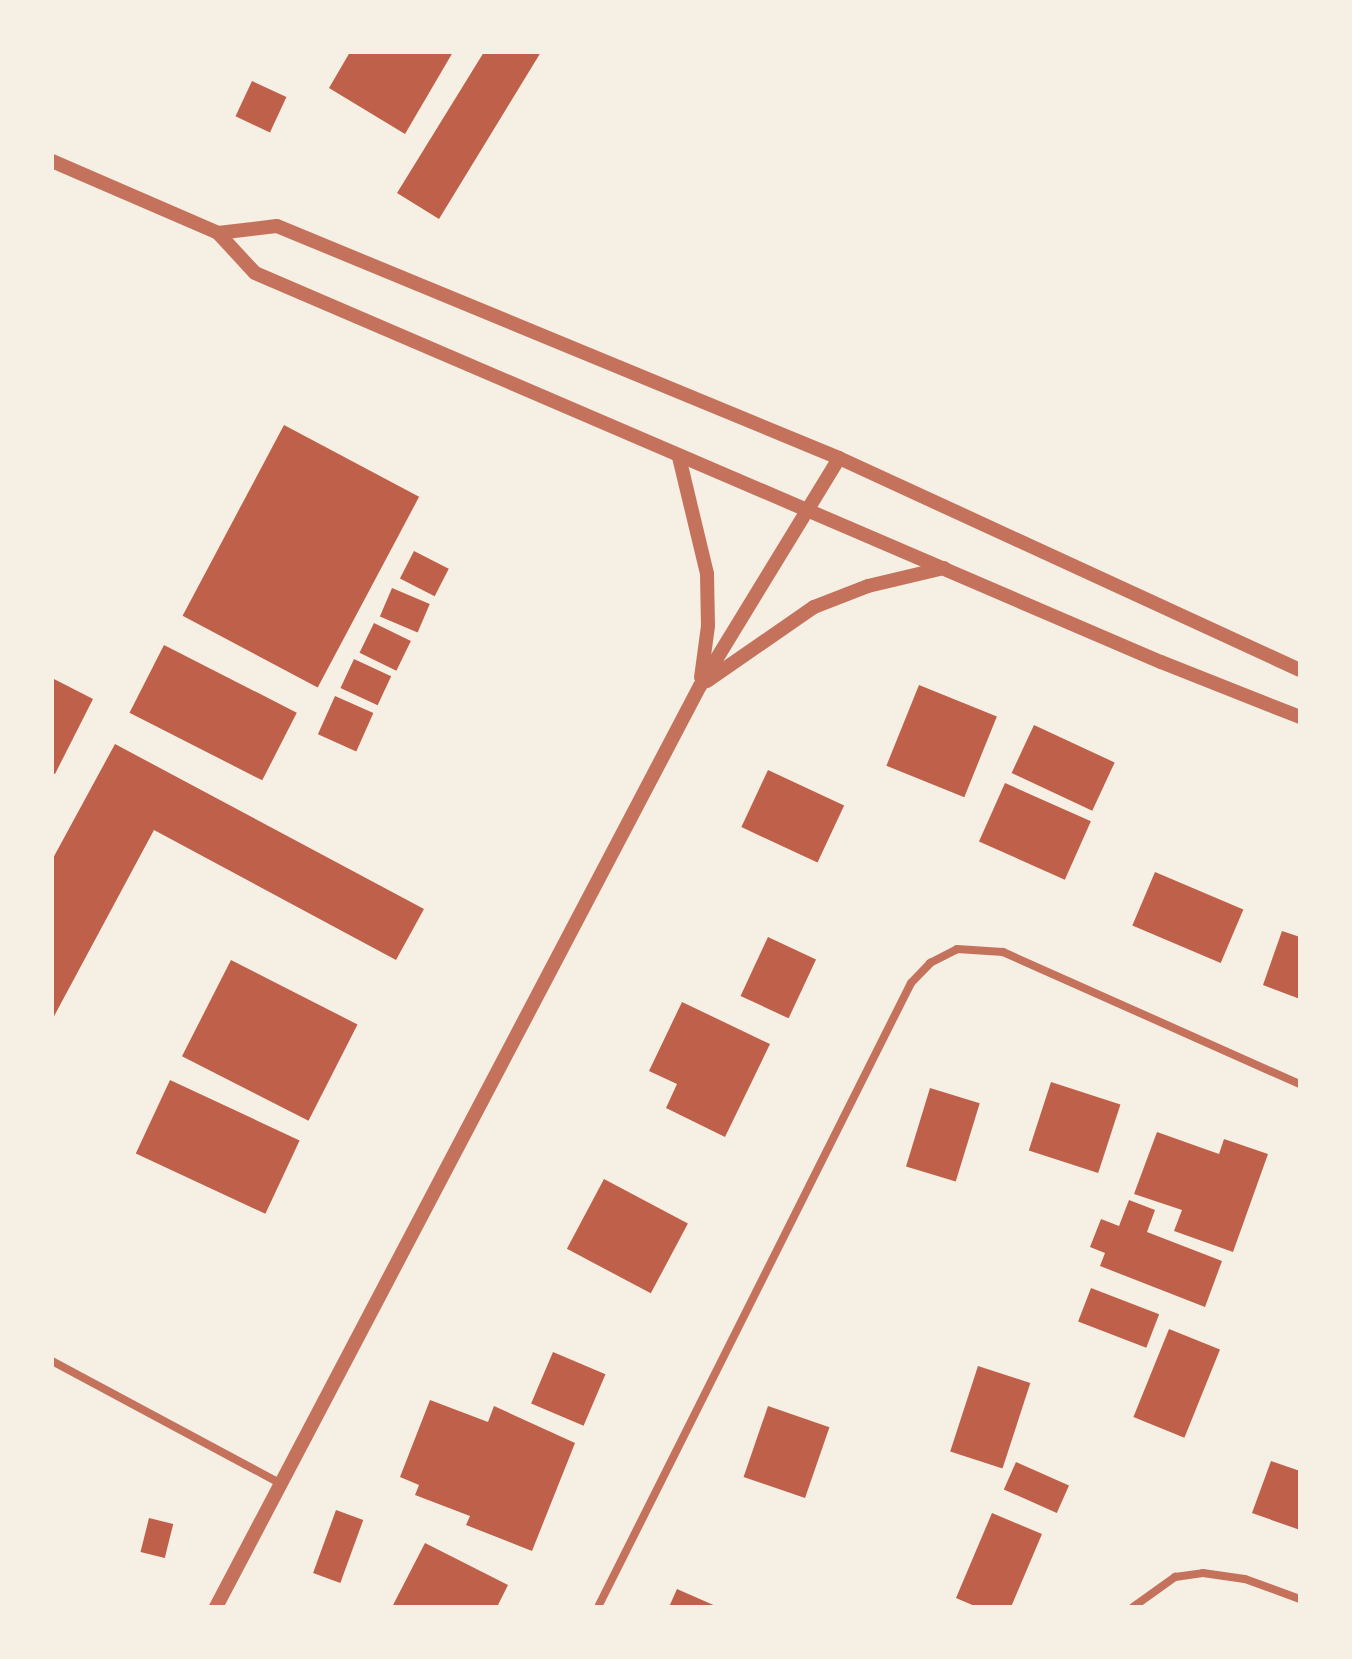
<!DOCTYPE html>
<style>
body{margin:0}
#map{position:relative;width:1352px;height:1659px;overflow:hidden;background:#f6efe4;font-family:Lato,sans-serif}
div>[style]{position:absolute}
.building>*{inset:0;background:#bf614a;transform-origin:0 0}
.minor>*{height:8px;margin:-4px;padding:0 4px;transform-origin:4px;border-radius:4px;background:#c5725c}
.tertiary>*{height:14px;margin:-7px;padding:0 7px;transform-origin:7px;border-radius:7px;background:#c5725c}
span{translate:-50% -50%;white-space:nowrap;text-align:center;line-height:1.15;-webkit-text-stroke:8px #f6efe4;paint-order:stroke}
.frame{position:absolute;inset:0;border:54px solid #f6efe4;pointer-events:none}
</style>
<div id="map">
<div class="building">
<div style="clip-path:polygon(350px 52px,453px 52px,405px 134px,329px 88px)"></div>
<div style="clip-path:polygon(484px 52px,541px 52px,439px 219px,397px 193px)"></div>
<div style="left:252px;top:81px;width:38px;height:39px;rotate:25deg"></div>
<div style="left:284px;top:425px;width:153px;height:216px;rotate:28deg"></div>
<div style="left:414px;top:551px;width:39px;height:31px;rotate:27deg"></div>
<div style="left:392px;top:588px;width:41px;height:31px;rotate:23deg"></div>
<div style="left:374px;top:623px;width:41px;height:33px;rotate:26deg"></div>
<div style="left:164px;top:645px;width:149px;height:76px;rotate:27deg"></div>
<div style="left:354px;top:659px;width:41px;height:32px;rotate:25deg"></div>
<div style="clip-path:polygon(52px 678px,93px 699px,55px 774px,52px 773px)"></div>
<div style="left:919px;top:685px;width:84px;height:87px;rotate:22deg"></div>
<div style="left:335px;top:696px;width:42px;height:42px;rotate:24deg"></div>
<div style="left:1034px;top:725px;width:89px;height:53px;rotate:25deg"></div>
<div style="clip-path:polygon(115px 744px,424px 909px,396px 960px,154px 830px,52px 1020px,52px 860px)"></div>
<div style="left:768px;top:770px;width:84px;height:63px;rotate:25deg"></div>
<div style="left:1005px;top:783px;width:94px;height:64px;rotate:24deg"></div>
<div style="left:1155px;top:872px;width:96px;height:58px;rotate:23deg"></div>
<div style="clip-path:polygon(1282px 931px,1300px 937px,1300px 999px,1263px 985px)"></div>
<div style="left:768px;top:937px;width:53px;height:65px;rotate:25deg"></div>
<div style="left:231px;top:960px;width:142px;height:108px;rotate:27deg"></div>
<div style="clip-path:polygon(682px 1002px,770px 1044px,725px 1137px,666px 1108px,677px 1084px,649px 1071px)"></div>
<div style="left:170px;top:1080px;width:143px;height:81px;rotate:25deg"></div>
<div style="left:1051px;top:1082px;width:73px;height:72px;rotate:18deg"></div>
<div style="left:930px;top:1088px;width:52px;height:82px;rotate:17deg"></div>
<div style="clip-path:polygon(1157px 1132px,1219px 1154px,1224px 1139px,1268px 1154px,1233px 1252px,1174px 1231px,1182px 1210px,1134px 1194px)"></div>
<div style="left:604px;top:1179px;width:95px;height:79px;rotate:28deg"></div>
<div style="clip-path:polygon(1129px 1200px,1155px 1210px,1147px 1232px,1222px 1261px,1205px 1307px,1100px 1266px,1105px 1253px,1090px 1247px,1101px 1219px,1119px 1226px)"></div>
<div style="left:1091px;top:1288px;width:73px;height:36px;rotate:21deg"></div>
<div style="left:1169px;top:1329px;width:55px;height:95px;rotate:22deg"></div>
<div style="left:553px;top:1352px;width:57px;height:56px;rotate:23deg"></div>
<div style="left:978px;top:1366px;width:55px;height:90px;rotate:18deg"></div>
<div style="clip-path:polygon(430px 1400px,488px 1422px,494px 1406px,575px 1443px,532px 1551px,466px 1525px,470px 1516px,415px 1495px,419px 1485px,400px 1477px)"></div>
<div style="left:768px;top:1406px;width:65px;height:75px;rotate:19deg"></div>
<div style="clip-path:polygon(1271px 1461px,1300px 1471px,1300px 1530px,1252px 1513px)"></div>
<div style="left:1016px;top:1462px;width:58px;height:30px;rotate:24deg"></div>
<div style="left:336px;top:1510px;width:29px;height:67px;rotate:20deg"></div>
<div style="clip-path:polygon(992px 1513px,1042px 1534px,1011px 1607px,977px 1607px,956px 1598px)"></div>
<div style="left:149px;top:1518px;width:25px;height:35px;rotate:14deg"></div>
<div style="clip-path:polygon(425px 1543px,508px 1585px,497px 1607px,392px 1607px)"></div>
<div style="clip-path:polygon(677px 1589px,718px 1607px,669px 1607px)"></div>
</div>
<div class="minor">
<div style="left:52px;top:1361px;width:260px;rotate:28.2deg"></div>
<div style="left:598px;top:1607px;width:698px;rotate:-63.36deg"></div>
<div style="left:911px;top:983px;width:28px;rotate:-46deg"></div>
<div style="left:930px;top:963px;width:30px;rotate:-27deg"></div>
<div style="left:957px;top:949px;width:46px;rotate:3.7deg"></div>
<div style="left:1003px;top:952px;width:325px;rotate:24deg"></div>
<div style="left:1133px;top:1607px;width:52px;rotate:-35.5deg"></div>
<div style="left:1175px;top:1577px;width:28px;rotate:-8deg"></div>
<div style="left:1203px;top:1573px;width:42px;rotate:8.1deg"></div>
<div style="left:1245px;top:1579px;width:59px;rotate:20deg"></div>
</div>
<div class="tertiary">
<div style="left:52px;top:161px;width:181px;rotate:23.4deg"></div>
<div style="left:218px;top:233px;width:54px;rotate:47.2deg"></div>
<div style="left:255px;top:273px;width:986px;rotate:23.24deg"></div>
<div style="left:1161px;top:662px;width:149px;rotate:21.6deg"></div>
<div style="left:218px;top:233px;width:59px;rotate:-6.8deg"></div>
<div style="left:277px;top:226px;width:608px;rotate:22.43deg"></div>
<div style="left:839px;top:458px;width:507px;rotate:24.7deg"></div>
<div style="left:679px;top:457px;width:120px;rotate:76.5deg"></div>
<div style="left:707px;top:574px;width:52px;rotate:88.9deg"></div>
<div style="left:708px;top:626px;width:52px;rotate:97.7deg"></div>
<div style="left:707px;top:681px;width:130px;rotate:-34.7deg"></div>
<div style="left:814px;top:607px;width:58px;rotate:-21.3deg"></div>
<div style="left:868px;top:586px;width:78px;rotate:-13.3deg"></div>
<div style="left:216px;top:1607px;width:1040px;rotate:-62.28deg"></div>
<div style="left:700px;top:686px;width:267px;rotate:-58.6deg"></div>
</div>
<div class="frame"></div>
</div>
